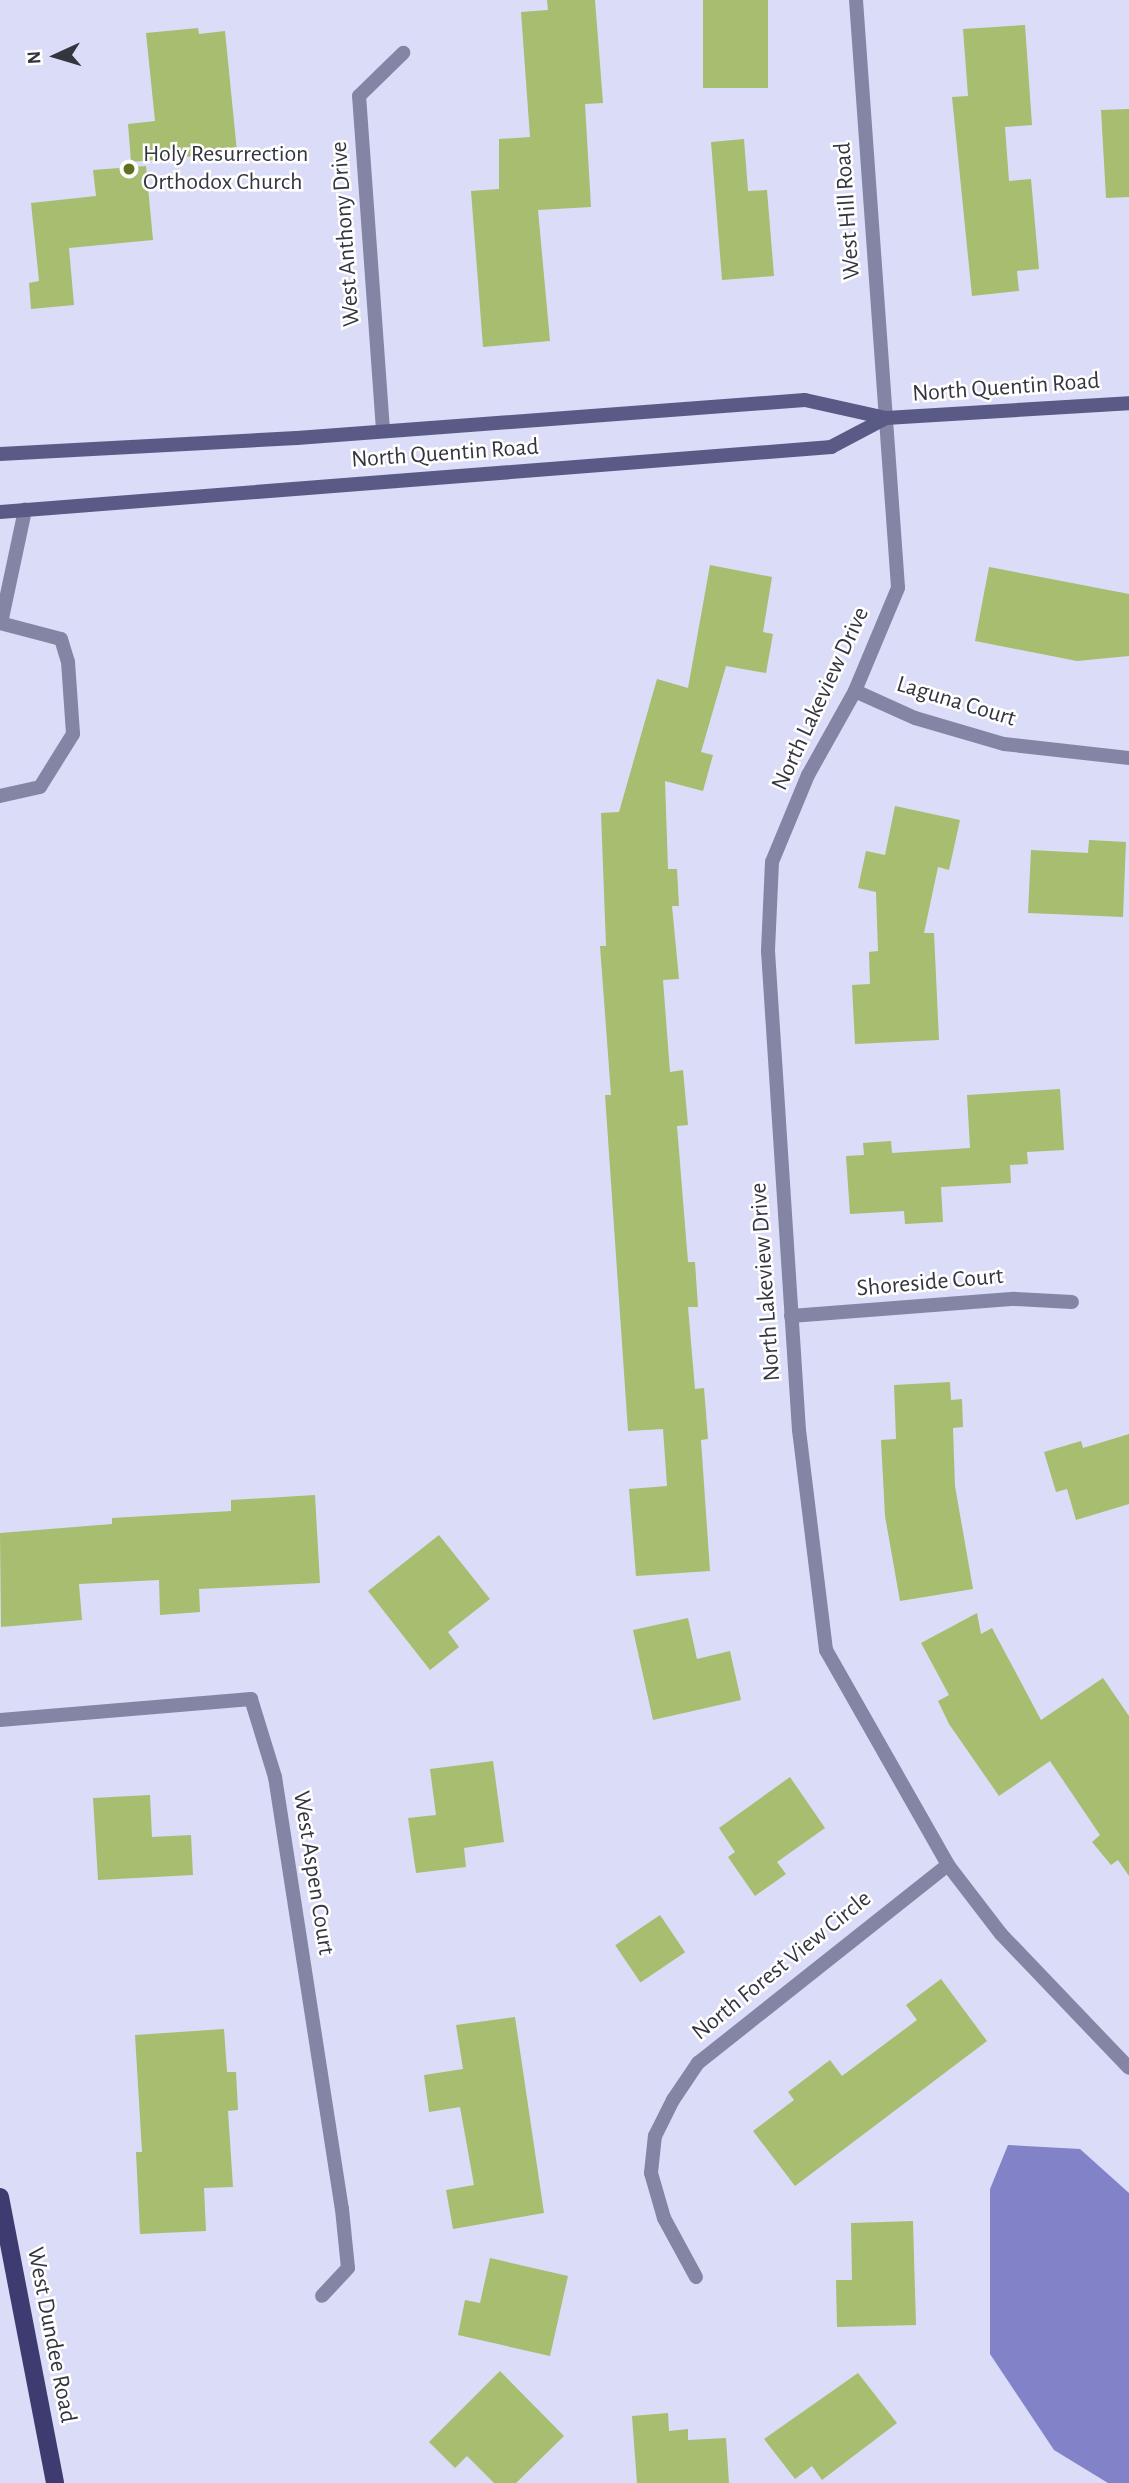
<!DOCTYPE html>
<style>
body{margin:0}
#map{position:relative;width:1129px;height:2483px;overflow:hidden;background:#dbdcf8;font-family:"Alegreya Sans",sans-serif}
div>[style]{position:absolute}
.water>*{inset:0;background:#8282c9}
.building>*{inset:0;background:#a7bd70;transform-origin:0 0}
.lane>*{height:14px;margin:-7px;padding:0 7px;transform-origin:7px;border-radius:7px;background:#8485a5}
.street>*{height:14px;margin:-7px;padding:0 7px;transform-origin:7px;border-radius:7px;background:#8485a5}
.secondary>*{height:14px;margin:-7px;padding:0 7px;transform-origin:7px;border-radius:7px;background:#5a5a87}
.primary>*{height:18px;margin:-9px;padding:0 9px;transform-origin:9px;border-radius:9px;background:#3d3b70}
.dots>*{width:19px;height:19px;translate:-50% -50%;box-sizing:border-box;border:4px solid #fff;border-radius:50%}
span{translate:-50% -50%;white-space:nowrap;text-align:center;line-height:1.15;-webkit-text-stroke:5px #fff;paint-order:stroke}
.poi-label{font-size:24px;color:#353540}
.left{translate:0 -50%;text-align:left}
.street-label{font-size:24px;color:#353540}
.north{position:absolute;left:21px;top:21px;width:70px;height:70px;-webkit-text-stroke:5px #fff;paint-order:stroke;rotate:266deg;font-size:19px;font-weight:700;line-height:28px;text-align:center;color:#353540}
.north::after{content:'';display:block;margin:auto;width:24px;height:32px;background:#353540;clip-path:polygon(50% 0,100% 100%,50% 72%,0 100%)}
</style>
<div id="map">
<div class="water">
<div style="clip-path:polygon(1008px 2145px,1080px 2149px,1129px 2193px,1129px 2483px,1108px 2483px,1054px 2450px,990px 2354px,990px 2189px)"></div>
</div>
<div class="building">
<div style="clip-path:polygon(547px 0,595px 0,603px 103px,585px 104px,591px 207px,538px 210px,550px 341px,483px 347px,471px 191px,499px 189px,499px 139px,530px 137px,521px 12px,548px 10px)"></div>
<div style="left:703px;top:0;width:65px;height:88px"></div>
<div style="clip-path:polygon(1025px 25px,1032px 125px,1005px 127px,1009px 181px,1031px 179px,1039px 269px,1017px 271px,1019px 291px,972px 296px,952px 97px,968px 96px,963px 29px)"></div>
<div style="clip-path:polygon(198px 28px,199px 34px,225px 31px,237px 152px,131px 162px,128px 124px,155px 121px,146px 33px)"></div>
<div style="clip-path:polygon(1129px 109px,1129px 197px,1106px 198px,1101px 110px)"></div>
<div style="clip-path:polygon(744px 139px,748px 191px,767px 190px,774px 276px,722px 280px,711px 142px)"></div>
<div style="clip-path:polygon(146px 166px,153px 240px,69px 248px,74px 305px,31px 309px,29px 283px,39px 281px,31px 203px,96px 196px,93px 170px)"></div>
<div style="clip-path:polygon(710px 565px,772px 577px,763px 632px,773px 634px,766px 673px,726px 666px,701px 752px,713px 755px,703px 791px,665px 781px,668px 869px,677px 869px,679px 906px,672px 906px,679px 979px,663px 980px,670px 1072px,683px 1070px,688px 1125px,677px 1126px,688px 1262px,695px 1262px,698px 1307px,688px 1307px,695px 1389px,704px 1388px,708px 1439px,701px 1440px,710px 1571px,636px 1576px,629px 1489px,667px 1486px,663px 1429px,628px 1431px,605px 1095px,611px 1095px,600px 946px,606px 946px,601px 813px,619px 812px,657px 679px,688px 688px)"></div>
<div style="clip-path:polygon(989px 567px,1129px 594px,1129px 656px,1077px 661px,975px 641px)"></div>
<div style="clip-path:polygon(895px 806px,960px 820px,949px 870px,938px 867px,924px 933px,934px 933px,939px 1040px,855px 1044px,852px 985px,870px 984px,869px 952px,878px 951px,876px 892px,858px 888px,866px 851px,885px 855px)"></div>
<div style="clip-path:polygon(1089px 840px,1126px 842px,1123px 917px,1028px 913px,1031px 850px,1088px 853px)"></div>
<div style="clip-path:polygon(1060px 1089px,1064px 1150px,1027px 1152px,1028px 1164px,1010px 1165px,1011px 1183px,941px 1187px,943px 1222px,905px 1224px,904px 1211px,850px 1214px,846px 1156px,864px 1155px,863px 1143px,891px 1141px,892px 1153px,970px 1148px,967px 1095px)"></div>
<div style="clip-path:polygon(950px 1382px,951px 1400px,962px 1399px,963px 1427px,953px 1428px,955px 1486px,973px 1589px,900px 1601px,885px 1516px,881px 1440px,896px 1439px,894px 1385px)"></div>
<div style="clip-path:polygon(1129px 1434px,1129px 1504px,1076px 1520px,1067px 1489px,1056px 1492px,1044px 1452px,1081px 1441px,1083px 1448px)"></div>
<div style="clip-path:polygon(315px 1495px,320px 1583px,199px 1589px,200px 1612px,160px 1615px,159px 1580px,79px 1584px,82px 1620px,1px 1627px,0 1533px,112px 1524px,112px 1518px,231px 1511px,231px 1500px)"></div>
<div style="clip-path:polygon(439px 1535px,490px 1599px,448px 1632px,459px 1647px,430px 1670px,368px 1591px)"></div>
<div style="clip-path:polygon(977px 1613px,981px 1634px,992px 1628px,1041px 1720px,1103px 1678px,1129px 1716px,1129px 1876px,1118px 1860px,1111px 1865px,1092px 1842px,1100px 1835px,1050px 1761px,999px 1796px,949px 1724px,938px 1701px,949px 1695px,921px 1643px)"></div>
<div style="clip-path:polygon(688px 1618px,697px 1659px,730px 1651px,741px 1700px,653px 1720px,633px 1630px)"></div>
<div style="clip-path:polygon(493px 1761px,504px 1842px,464px 1848px,466px 1867px,416px 1873px,408px 1818px,436px 1815px,430px 1769px)"></div>
<div style="clip-path:polygon(790px 1777px,825px 1828px,777px 1862px,786px 1874px,755px 1896px,728px 1857px,735px 1852px,719px 1828px)"></div>
<div style="clip-path:polygon(150px 1795px,152px 1837px,191px 1835px,193px 1875px,98px 1880px,93px 1798px)"></div>
<div style="left:660px;top:1915px;width:45px;height:54px;rotate:56deg"></div>
<div style="clip-path:polygon(941px 1979px,987px 2041px,795px 2186px,753px 2131px,794px 2100px,788px 2092px,830px 2060px,842px 2076px,917px 2020px,906px 2005px)"></div>
<div style="clip-path:polygon(515px 2017px,544px 2213px,453px 2229px,446px 2190px,474px 2185px,460px 2107px,429px 2112px,424px 2075px,463px 2069px,456px 2025px)"></div>
<div style="clip-path:polygon(224px 2029px,227px 2072px,236px 2072px,238px 2110px,228px 2111px,233px 2187px,204px 2188px,206px 2231px,140px 2234px,136px 2152px,142px 2152px,135px 2035px)"></div>
<div style="clip-path:polygon(913px 2221px,916px 2325px,837px 2327px,836px 2280px,852px 2280px,851px 2223px)"></div>
<div style="clip-path:polygon(490px 2258px,568px 2276px,550px 2356px,458px 2335px,465px 2300px,480px 2303px)"></div>
<div style="clip-path:polygon(500px 2371px,564px 2436px,516px 2483px,494px 2483px,467px 2456px,455px 2468px,429px 2442px)"></div>
<div style="clip-path:polygon(858px 2373px,897px 2423px,822px 2480px,812px 2466px,795px 2479px,764px 2439px)"></div>
<div style="clip-path:polygon(668px 2413px,669px 2431px,688px 2429px,688px 2440px,726px 2438px,729px 2483px,637px 2483px,632px 2416px)"></div>
</div>
<div class="lane">
<div style="left:0;top:623px;width:63px;rotate:14.7deg"></div>
<div style="left:61px;top:639px;width:24px;rotate:73deg"></div>
<div style="left:68px;top:662px;width:72px;rotate:86deg"></div>
<div style="left:73px;top:734px;width:62px;rotate:121.9deg"></div>
<div style="left:40px;top:787px;width:41px;rotate:167.3deg"></div>
<div style="left:1px;top:623px;width:116px;rotate:-78deg"></div>
</div>
<div class="street">
<div style="left:856px;top:0;width:589px;rotate:85.91deg"></div>
<div style="left:898px;top:588px;width:112px;rotate:112.7deg"></div>
<div style="left:855px;top:691px;width:96px;rotate:119.2deg"></div>
<div style="left:808px;top:775px;width:94px;rotate:112.5deg"></div>
<div style="left:772px;top:862px;width:89px;rotate:92.6deg"></div>
<div style="left:768px;top:951px;width:480px;rotate:86.3deg"></div>
<div style="left:799px;top:1430px;width:222px;rotate:83deg"></div>
<div style="left:826px;top:1650px;width:247px;rotate:60.4deg"></div>
<div style="left:948px;top:1865px;width:87px;rotate:52.5deg"></div>
<div style="left:1001px;top:1934px;width:185px;rotate:46.3deg"></div>
<div style="left:383px;top:430px;width:335px;rotate:-94.1deg"></div>
<div style="left:359px;top:96px;width:62px;rotate:-44.3deg"></div>
<div style="left:855px;top:691px;width:66px;rotate:24.2deg"></div>
<div style="left:915px;top:718px;width:93px;rotate:16.3deg"></div>
<div style="left:1004px;top:744px;width:126px;rotate:6.4deg"></div>
<div style="left:791px;top:1316px;width:224px;rotate:-4.4deg"></div>
<div style="left:1014px;top:1299px;width:58px;rotate:3deg"></div>
<div style="left:0;top:1720px;width:252px;rotate:-4.8deg"></div>
<div style="left:251px;top:1699px;width:82px;rotate:72.9deg"></div>
<div style="left:275px;top:1777px;width:437px;rotate:81.2deg"></div>
<div style="left:342px;top:2209px;width:59px;rotate:84.2deg"></div>
<div style="left:348px;top:2268px;width:38px;rotate:133deg"></div>
<div style="left:696px;top:2277px;width:67px;rotate:-118.5deg"></div>
<div style="left:664px;top:2218px;width:47px;rotate:-106.1deg"></div>
<div style="left:651px;top:2173px;width:37px;rotate:-84deg"></div>
<div style="left:655px;top:2136px;width:40px;rotate:-63.4deg"></div>
<div style="left:673px;top:2100px;width:45px;rotate:-56deg"></div>
<div style="left:698px;top:2063px;width:319px;rotate:-38.4deg"></div>
</div>
<div class="secondary">
<div style="left:0;top:454px;width:297px;rotate:-3.1deg"></div>
<div style="left:297px;top:438px;width:509px;rotate:-4.28deg"></div>
<div style="left:805px;top:400px;width:83px;rotate:12.5deg"></div>
<div style="left:886px;top:418px;width:243px;rotate:-3.5deg"></div>
<div style="left:0;top:512px;width:834px;rotate:-4.47deg"></div>
<div style="left:831px;top:447px;width:62px;rotate:-27.8deg"></div>
</div>
<div class="primary">
<div style="left:0;top:2197px;width:291px;rotate:79.1deg"></div>
</div>
<div class="dots">
<div style="left:129px;top:169px;background:#5f7221"></div>
</div>
<div class="poi-label">
<span class="left" style="left:143px;top:169px">Holy Resurrection<br>Orthodox Church</span>
</div>
<div class="street-label">
<span style="left:848px;top:211px;rotate:-94deg">West Hill Road</span>
<span style="left:346px;top:234px;rotate:-94deg">West Anthony Drive</span>
<span style="left:1006px;top:388px;rotate:-4deg">North Quentin Road</span>
<span style="left:445px;top:454px;rotate:-4deg">North Quentin Road</span>
<span style="left:821px;top:699px;rotate:-65deg">North Lakeview Drive</span>
<span style="left:956px;top:702px;rotate:17deg">Laguna Court</span>
<span style="left:766px;top:1282px;rotate:-94deg">North Lakeview Drive</span>
<span style="left:930px;top:1283px;rotate:-5deg">Shoreside Court</span>
<span style="left:313px;top:1873px;rotate:81deg">West Aspen Court</span>
<span style="left:782px;top:1966px;rotate:-39deg">North Forest View Circle</span>
<span style="left:51px;top:2335px;rotate:79deg">West Dundee Road</span>
</div>
<div class="north">N</div>
</div>
